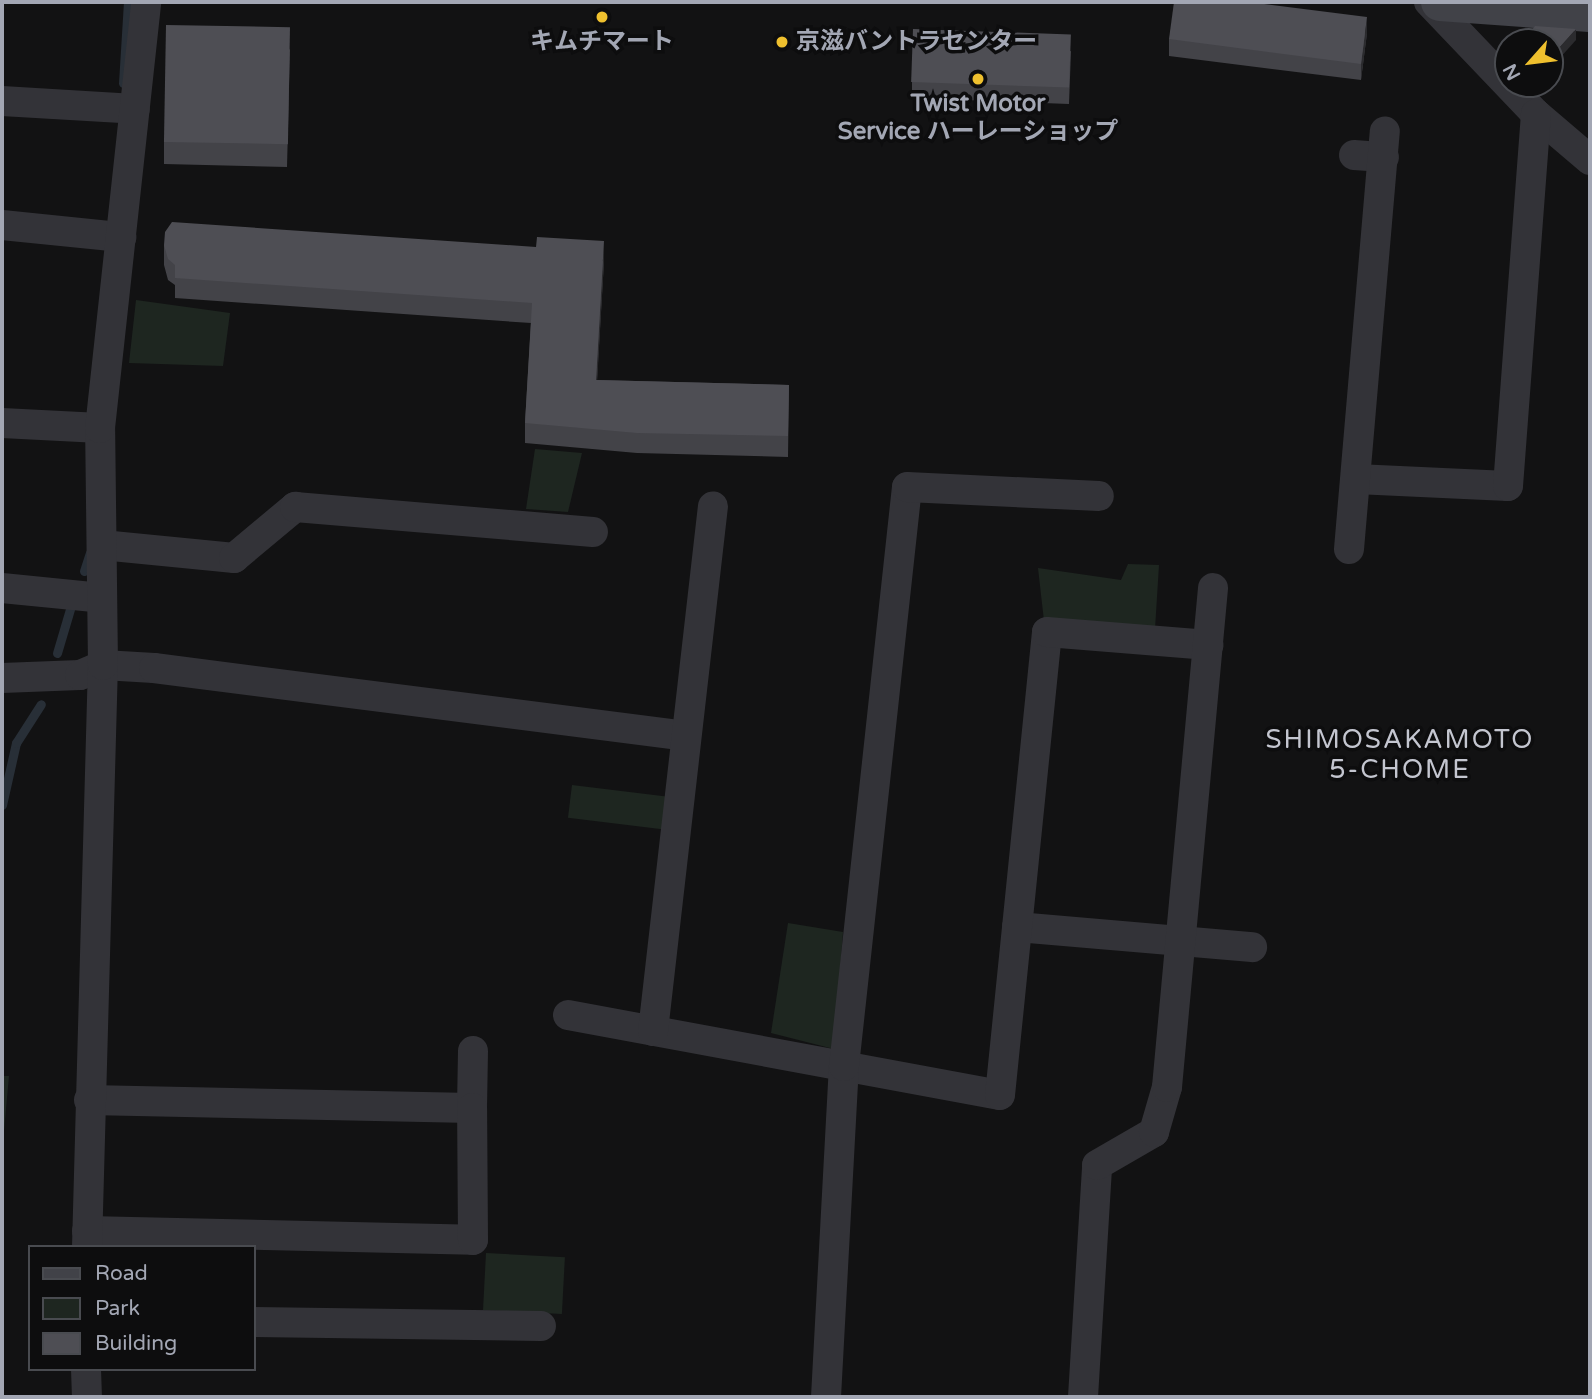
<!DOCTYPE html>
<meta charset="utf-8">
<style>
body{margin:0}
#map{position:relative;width:1592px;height:1399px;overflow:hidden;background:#121213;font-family:"Varela Round","Noto Sans JP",sans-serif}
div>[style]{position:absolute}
.green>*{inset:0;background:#1e2620;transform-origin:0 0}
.stream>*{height:9px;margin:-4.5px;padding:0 4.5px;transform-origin:4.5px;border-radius:4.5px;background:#282f37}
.street>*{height:30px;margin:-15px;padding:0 15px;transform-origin:15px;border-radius:15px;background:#333338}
.secondary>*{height:38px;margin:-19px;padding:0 19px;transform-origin:19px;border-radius:19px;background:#414248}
.wall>*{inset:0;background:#434348}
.shaded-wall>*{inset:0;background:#2b2b2e}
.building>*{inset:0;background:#4e4e54;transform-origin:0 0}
.dots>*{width:19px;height:19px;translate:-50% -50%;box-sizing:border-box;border:4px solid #0d0d0e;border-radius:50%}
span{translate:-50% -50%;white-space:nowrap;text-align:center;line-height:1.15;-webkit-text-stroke:7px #0d0d0e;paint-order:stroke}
.poi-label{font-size:24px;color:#a3a7b4;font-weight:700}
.left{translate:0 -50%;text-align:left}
.neighbourhood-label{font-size:26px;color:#c4c6d0;letter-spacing:2px}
.frame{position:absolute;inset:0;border:4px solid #a3a7b4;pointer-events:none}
.legend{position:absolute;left:28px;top:1245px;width:228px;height:126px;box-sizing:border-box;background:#0d0d0e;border:2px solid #494b50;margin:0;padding:9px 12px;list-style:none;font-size:21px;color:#a3a7b4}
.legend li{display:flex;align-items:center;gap:14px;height:35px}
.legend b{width:35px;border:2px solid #494b50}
.north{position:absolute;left:1494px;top:28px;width:70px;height:70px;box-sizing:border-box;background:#0d0d0e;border:2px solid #494b50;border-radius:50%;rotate:242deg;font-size:19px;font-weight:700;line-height:28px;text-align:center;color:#a3a7b4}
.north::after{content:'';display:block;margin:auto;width:24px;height:32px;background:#efc02e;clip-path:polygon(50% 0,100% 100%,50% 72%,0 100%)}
</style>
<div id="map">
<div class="green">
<div style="clip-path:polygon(136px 300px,230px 313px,223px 366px,129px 363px)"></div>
<div style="clip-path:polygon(535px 449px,582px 453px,568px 512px,526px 509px)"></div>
<div style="clip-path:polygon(1128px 564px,1159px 565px,1155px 629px,1044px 621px,1038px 568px,1121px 580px)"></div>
<div style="left:572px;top:785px;width:97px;height:33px;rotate:7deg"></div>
<div style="clip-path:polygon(788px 923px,843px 932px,834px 1049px,771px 1033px)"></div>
<div style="clip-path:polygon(2px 1076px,9px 1076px,3px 1142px,2px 1141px)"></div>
<div style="left:486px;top:1253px;width:79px;height:57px;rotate:3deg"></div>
</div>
<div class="stream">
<div style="left:123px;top:83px;width:81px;rotate:-86.5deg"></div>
<div style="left:84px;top:571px;width:19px;rotate:-72deg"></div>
<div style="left:57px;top:653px;width:46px;rotate:-73.5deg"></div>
<div style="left:2px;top:805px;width:64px;rotate:-77.3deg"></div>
<div style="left:16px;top:743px;width:46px;rotate:-57.3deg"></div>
</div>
<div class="street">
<div style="left:1429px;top:2px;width:155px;rotate:46.3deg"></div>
<div style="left:1536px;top:114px;width:71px;rotate:40.4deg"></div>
<div style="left:2px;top:101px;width:133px;rotate:3.4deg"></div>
<div style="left:1354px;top:155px;width:30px;rotate:4deg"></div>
<div style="left:2px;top:225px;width:120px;rotate:5.8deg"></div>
<div style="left:2px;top:423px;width:98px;rotate:2.9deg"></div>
<div style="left:1356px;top:479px;width:152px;rotate:2.6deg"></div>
<div style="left:1508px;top:486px;width:373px;rotate:-85.7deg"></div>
<div style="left:102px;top:545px;width:133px;rotate:5.6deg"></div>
<div style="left:234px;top:558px;width:80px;rotate:-39.9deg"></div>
<div style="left:295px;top:507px;width:299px;rotate:4.8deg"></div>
<div style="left:1349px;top:549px;width:419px;rotate:-85.1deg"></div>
<div style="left:2px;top:588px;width:100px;rotate:5.7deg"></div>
<div style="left:2px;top:678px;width:78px;rotate:-2.2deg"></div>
<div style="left:80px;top:675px;width:25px;rotate:-23deg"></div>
<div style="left:103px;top:665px;width:51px;rotate:3.4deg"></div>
<div style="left:154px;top:668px;width:536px;rotate:7.28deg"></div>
<div style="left:1017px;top:927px;width:236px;rotate:4.9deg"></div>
<div style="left:568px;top:1015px;width:439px;rotate:10.5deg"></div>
<div style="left:1000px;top:1095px;width:465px;rotate:-84.2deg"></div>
<div style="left:1047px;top:632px;width:162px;rotate:4.6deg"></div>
<div style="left:653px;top:1031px;width:528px;rotate:-83.48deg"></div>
<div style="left:89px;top:1100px;width:383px;rotate:1.2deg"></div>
<div style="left:472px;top:1108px;width:57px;rotate:-89deg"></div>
<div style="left:87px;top:1231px;width:386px;rotate:1.3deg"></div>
<div style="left:473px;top:1240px;width:132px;rotate:-90.4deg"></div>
<div style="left:87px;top:1247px;width:582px;rotate:-88.43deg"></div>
<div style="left:103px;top:665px;width:237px;rotate:-90.7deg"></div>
<div style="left:100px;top:428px;width:428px;rotate:-83.8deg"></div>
<div style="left:254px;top:1322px;width:287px;rotate:0.8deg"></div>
<div style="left:86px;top:1369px;width:28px;rotate:88deg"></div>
<div style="left:826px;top:1397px;width:331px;rotate:-86.9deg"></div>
<div style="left:844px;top:1066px;width:582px;rotate:-83.79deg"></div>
<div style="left:907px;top:487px;width:192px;rotate:2.7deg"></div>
<div style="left:1083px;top:1397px;width:232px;rotate:-86.5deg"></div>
<div style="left:1097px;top:1165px;width:66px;rotate:-30.1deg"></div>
<div style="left:1154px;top:1132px;width:47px;rotate:-73.9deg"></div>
<div style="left:1167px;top:1087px;width:501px;rotate:-84.73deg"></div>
</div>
<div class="secondary">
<div style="left:1440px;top:2px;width:150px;rotate:4.2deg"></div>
</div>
<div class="wall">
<div style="clip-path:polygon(1367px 33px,1361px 80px,1169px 56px,1169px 39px)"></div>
<div style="clip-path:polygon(290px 49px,287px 167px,164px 164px,164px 142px)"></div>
<div style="clip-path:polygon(1071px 51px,1069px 104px,912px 98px,912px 82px)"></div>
<div style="clip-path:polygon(164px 245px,604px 261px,597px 380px,789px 385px,788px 457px,637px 453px,525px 443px,525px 423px,531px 323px,175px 298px,175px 285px,168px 280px,164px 265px)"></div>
</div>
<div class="shaded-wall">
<div style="clip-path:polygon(1367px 17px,1367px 33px,1361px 80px,1361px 64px)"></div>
<div style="clip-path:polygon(1576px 29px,1576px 40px,1550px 69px,1550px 58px)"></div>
<div style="clip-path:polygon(604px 241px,604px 261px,596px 401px,596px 380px)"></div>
</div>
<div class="building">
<div style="clip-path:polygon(1174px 2px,1249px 2px,1367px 17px,1361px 64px,1169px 39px)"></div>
<div style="left:166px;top:25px;width:124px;height:117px;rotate:1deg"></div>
<div style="clip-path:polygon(1535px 26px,1576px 29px,1550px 58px,1550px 42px,1523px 42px)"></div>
<div style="left:913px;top:29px;width:158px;height:53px;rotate:2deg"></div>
<div style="clip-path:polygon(172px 222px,536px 247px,537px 237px,604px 241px,596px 380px,789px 385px,788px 436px,637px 433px,525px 423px,532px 303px,175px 278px,175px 265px,168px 259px,164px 245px,165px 232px)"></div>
</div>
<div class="dots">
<div style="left:602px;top:17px;background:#efc02e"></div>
<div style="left:782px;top:42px;background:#efc02e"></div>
<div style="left:978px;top:79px;background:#efc02e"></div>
</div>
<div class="poi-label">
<span style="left:602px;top:42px">キムチマート</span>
<span class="left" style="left:796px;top:42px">京滋バントラセンター</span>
<span style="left:978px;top:118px">Twist Motor<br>Service ハーレーショップ</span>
</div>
<div class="neighbourhood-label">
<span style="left:1400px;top:755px">SHIMOSAKAMOTO<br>5-CHOME</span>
</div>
<div class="frame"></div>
<ul class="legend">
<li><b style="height:9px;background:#414248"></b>Road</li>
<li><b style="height:19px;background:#1e2620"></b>Park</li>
<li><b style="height:19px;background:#4e4e54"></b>Building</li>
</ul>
<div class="north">N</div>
</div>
